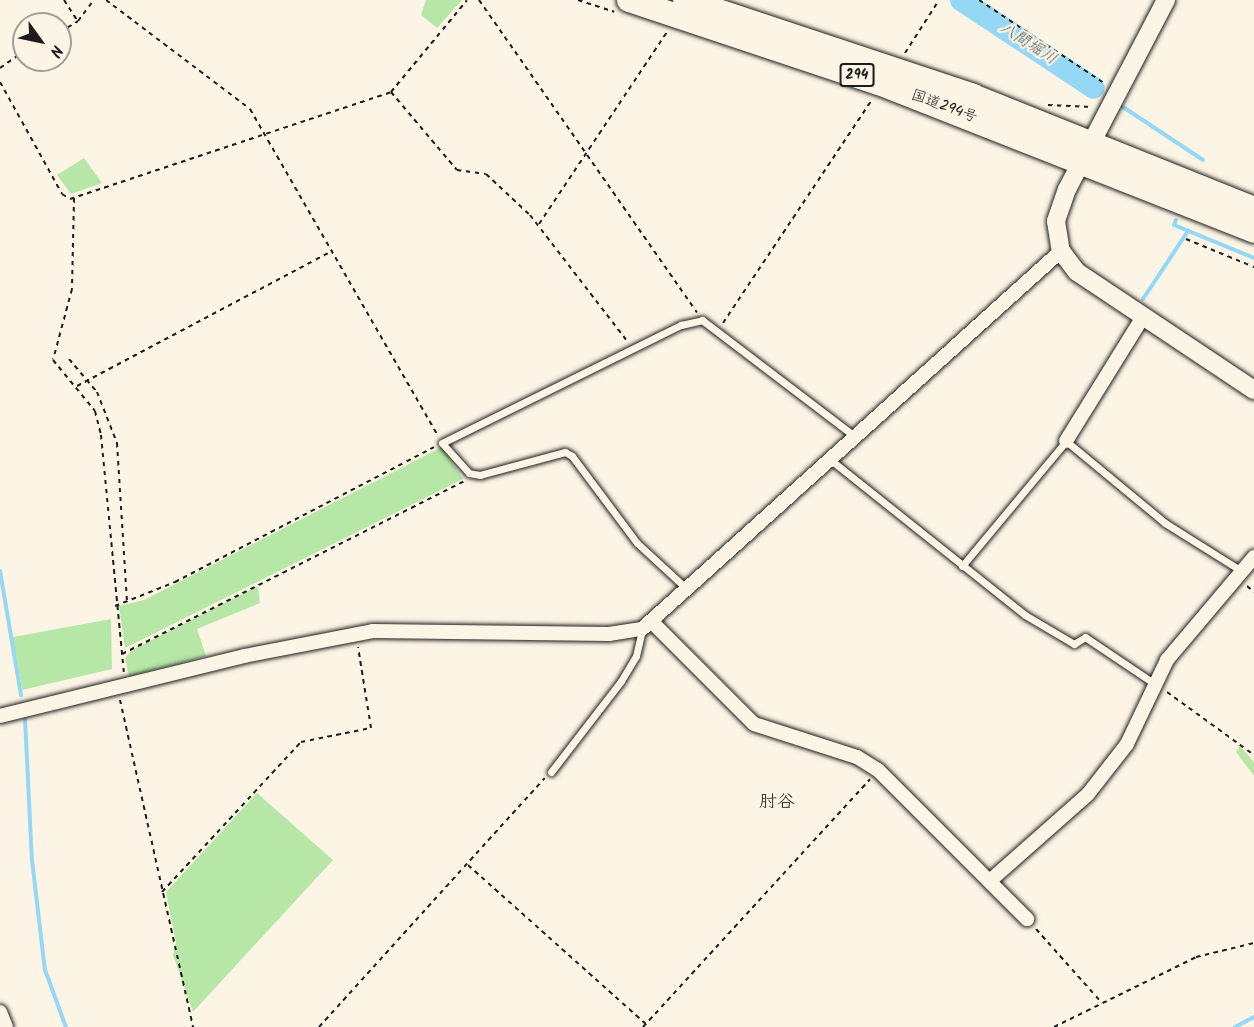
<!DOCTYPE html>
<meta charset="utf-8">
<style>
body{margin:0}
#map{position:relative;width:1254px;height:1027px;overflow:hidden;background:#fcf5e5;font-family:Kalam,"Klee One",sans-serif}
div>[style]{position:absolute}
.green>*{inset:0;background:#b6e7a6}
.stream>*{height:4px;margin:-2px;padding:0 2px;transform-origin:2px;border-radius:2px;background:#94d8f6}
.river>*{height:22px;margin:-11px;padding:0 11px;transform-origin:11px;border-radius:11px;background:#94d8f6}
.path>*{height:2px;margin-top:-1px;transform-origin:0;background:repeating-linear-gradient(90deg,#1c1c1c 0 4.5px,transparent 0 9px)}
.roads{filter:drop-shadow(0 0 2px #1c1c1c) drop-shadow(0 0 2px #1c1c1c)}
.lane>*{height:7px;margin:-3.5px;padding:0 3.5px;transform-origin:3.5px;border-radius:3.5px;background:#fcf5e5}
.street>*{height:14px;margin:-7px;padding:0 7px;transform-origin:7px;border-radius:7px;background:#fcf5e5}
.secondary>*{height:18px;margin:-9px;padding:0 9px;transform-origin:9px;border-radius:9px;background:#fcf5e5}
.highway>*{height:24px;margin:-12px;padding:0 12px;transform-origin:12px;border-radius:12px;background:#fcf5e5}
span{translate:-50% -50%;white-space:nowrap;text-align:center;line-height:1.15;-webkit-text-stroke:4.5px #fcf5e5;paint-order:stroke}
.shield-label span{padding:2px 4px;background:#fcf5e5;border:2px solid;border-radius:4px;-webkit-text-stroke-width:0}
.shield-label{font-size:14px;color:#1c1c1c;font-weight:700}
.street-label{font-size:15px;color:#1c1c1c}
.water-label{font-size:16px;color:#40545d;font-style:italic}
.quarter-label{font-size:18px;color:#1c1c1c}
.north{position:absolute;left:12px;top:12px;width:60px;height:60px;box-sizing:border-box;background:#fcf5e5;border:2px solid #a29e95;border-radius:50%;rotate:123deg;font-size:16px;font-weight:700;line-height:24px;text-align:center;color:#1c1c1c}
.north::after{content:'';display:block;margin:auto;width:21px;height:27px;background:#1c1c1c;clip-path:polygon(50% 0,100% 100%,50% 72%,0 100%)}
</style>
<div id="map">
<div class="green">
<div style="clip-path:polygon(426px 0,462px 0,437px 28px,421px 15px)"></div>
<div style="clip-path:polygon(84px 158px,102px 183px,71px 194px,57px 175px)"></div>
<div style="clip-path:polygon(442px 447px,463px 479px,125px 648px,119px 606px,144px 600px)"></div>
<div style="clip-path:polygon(258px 586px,260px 603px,197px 629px,206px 656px,129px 676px,125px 658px,132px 650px)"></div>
<div style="clip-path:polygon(111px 619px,112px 669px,22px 690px,13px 637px)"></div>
<div style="clip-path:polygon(1240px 746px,1254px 762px,1254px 776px,1236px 752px)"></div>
<div style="clip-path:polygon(257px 793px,333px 860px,193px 1012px,173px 955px,176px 943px,166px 892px)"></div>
</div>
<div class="stream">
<div style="left:1123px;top:107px;width:96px;rotate:33.5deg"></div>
<div style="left:1176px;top:220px;width:5px;rotate:112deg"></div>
<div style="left:1174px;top:225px;width:87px;rotate:22.4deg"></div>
<div style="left:1143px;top:299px;width:82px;rotate:-56.5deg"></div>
<div style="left:0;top:571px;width:126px;rotate:80.4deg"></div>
<div style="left:25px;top:719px;width:141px;rotate:87.2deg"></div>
<div style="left:32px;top:860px;width:111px;rotate:83.3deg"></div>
<div style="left:45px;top:970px;width:61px;rotate:69.8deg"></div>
<div style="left:1235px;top:1027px;width:21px;rotate:-28deg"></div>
</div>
<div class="river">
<div style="left:961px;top:0;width:159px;rotate:33.5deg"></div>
</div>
<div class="path">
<div style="left:64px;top:0;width:24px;rotate:57deg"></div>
<div style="left:106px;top:0;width:181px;rotate:37.1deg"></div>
<div style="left:250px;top:109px;width:377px;rotate:60.1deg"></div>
<div style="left:479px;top:0;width:381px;rotate:55.1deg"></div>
<div style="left:578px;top:0;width:38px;rotate:18deg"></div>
<div style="left:979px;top:0;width:150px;rotate:33.6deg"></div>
<div style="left:60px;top:32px;width:21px;rotate:-31deg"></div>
<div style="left:78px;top:21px;width:26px;rotate:-53deg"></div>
<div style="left:905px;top:53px;width:63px;rotate:-57.3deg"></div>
<div style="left:0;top:68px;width:29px;rotate:-35deg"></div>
<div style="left:0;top:82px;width:128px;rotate:61deg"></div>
<div style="left:62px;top:194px;width:9px;rotate:32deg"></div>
<div style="left:70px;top:199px;width:338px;rotate:-18.4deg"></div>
<div style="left:391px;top:92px;width:119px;rotate:-50.4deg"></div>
<div style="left:391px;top:92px;width:102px;rotate:49.8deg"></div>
<div style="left:457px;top:170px;width:29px;rotate:8deg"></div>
<div style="left:486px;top:174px;width:60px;rotate:43deg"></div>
<div style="left:530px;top:215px;width:159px;rotate:52.4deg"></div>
<div style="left:1048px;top:105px;width:44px;rotate:2.6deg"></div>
<div style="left:74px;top:198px;width:91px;rotate:91.3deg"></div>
<div style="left:72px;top:289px;width:73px;rotate:105deg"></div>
<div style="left:53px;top:360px;width:66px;rotate:50.5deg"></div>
<div style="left:95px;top:411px;width:25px;rotate:76deg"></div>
<div style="left:101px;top:435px;width:238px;rotate:84.5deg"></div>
<div style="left:539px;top:224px;width:231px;rotate:-56.3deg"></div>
<div style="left:1186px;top:239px;width:74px;rotate:22.4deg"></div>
<div style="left:723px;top:323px;width:267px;rotate:-56.3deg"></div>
<div style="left:69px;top:359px;width:43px;rotate:49.7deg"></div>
<div style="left:97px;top:392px;width:55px;rotate:68.6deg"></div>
<div style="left:117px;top:443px;width:159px;rotate:86.4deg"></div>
<div style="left:77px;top:386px;width:289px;rotate:-27.9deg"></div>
<div style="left:1247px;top:586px;width:9px;rotate:41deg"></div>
<div style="left:115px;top:606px;width:65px;rotate:-21.8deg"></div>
<div style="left:175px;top:582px;width:292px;rotate:-27.5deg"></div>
<div style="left:122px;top:654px;width:384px;rotate:-26.8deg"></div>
<div style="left:1167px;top:692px;width:107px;rotate:35.9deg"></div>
<div style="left:120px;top:700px;width:335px;rotate:77.4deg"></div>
<div style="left:468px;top:865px;width:243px;rotate:41.8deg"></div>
<div style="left:162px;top:892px;width:205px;rotate:-47.2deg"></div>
<div style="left:301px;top:742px;width:71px;rotate:-11.3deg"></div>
<div style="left:371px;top:728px;width:82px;rotate:-99.1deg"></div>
<div style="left:1036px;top:929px;width:99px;rotate:48.3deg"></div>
<div style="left:319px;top:1027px;width:336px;rotate:-47.8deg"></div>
<div style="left:643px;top:1027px;width:336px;rotate:-47.5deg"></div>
<div style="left:1054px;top:1027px;width:158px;rotate:-26.2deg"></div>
<div style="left:1196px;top:957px;width:60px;rotate:-13.6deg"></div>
</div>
<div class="roads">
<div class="lane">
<div style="left:832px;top:461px;width:247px;rotate:38.6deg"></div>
<div style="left:1025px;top:615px;width:57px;rotate:30.6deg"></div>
<div style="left:1074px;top:644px;width:13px;rotate:-32deg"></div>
<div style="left:1085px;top:637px;width:84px;rotate:33.9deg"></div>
<div style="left:962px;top:566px;width:163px;rotate:-50.2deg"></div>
<div style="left:1066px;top:441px;width:129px;rotate:39.6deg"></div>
<div style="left:1165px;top:523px;width:92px;rotate:32.1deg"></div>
<div style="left:688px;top:590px;width:69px;rotate:-137.3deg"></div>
<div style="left:637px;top:543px;width:109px;rotate:-126.8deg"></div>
<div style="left:572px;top:456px;width:8px;rotate:-150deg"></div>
<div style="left:565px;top:452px;width:88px;rotate:164.9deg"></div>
<div style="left:480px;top:475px;width:11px;rotate:-170deg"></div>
<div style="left:469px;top:473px;width:40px;rotate:-132deg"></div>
<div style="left:442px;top:443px;width:267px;rotate:-26.3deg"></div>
<div style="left:681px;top:325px;width:22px;rotate:-13deg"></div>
<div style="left:702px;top:320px;width:191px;rotate:37.3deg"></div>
<div style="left:551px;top:772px;width:115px;rotate:-52.4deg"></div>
<div style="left:621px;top:681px;width:29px;rotate:-59deg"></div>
<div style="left:636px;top:656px;width:28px;rotate:-77deg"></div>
</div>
<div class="street">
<div style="left:1066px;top:441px;width:148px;rotate:-58.2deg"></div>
<div style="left:654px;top:624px;width:141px;rotate:45deg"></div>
<div style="left:754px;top:724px;width:108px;rotate:17.8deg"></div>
<div style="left:857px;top:757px;width:25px;rotate:32deg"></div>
<div style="left:878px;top:770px;width:211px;rotate:45deg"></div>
<div style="left:0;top:716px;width:251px;rotate:-13.8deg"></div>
<div style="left:244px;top:656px;width:131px;rotate:-11deg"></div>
<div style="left:373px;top:631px;width:236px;rotate:0.7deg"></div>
<div style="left:609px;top:634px;width:33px;rotate:-9deg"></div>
<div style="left:642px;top:629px;width:564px;rotate:-42.06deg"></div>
<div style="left:992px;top:879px;width:128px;rotate:-41.5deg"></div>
<div style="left:1088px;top:794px;width:63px;rotate:-52deg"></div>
<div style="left:1127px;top:744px;width:93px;rotate:-64.5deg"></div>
<div style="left:1167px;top:660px;width:135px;rotate:-49.8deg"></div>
<div style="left:0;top:1012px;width:16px;rotate:68deg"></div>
</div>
<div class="secondary">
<div style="left:1166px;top:0;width:213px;rotate:117.6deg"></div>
<div style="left:1067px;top:189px;width:34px;rotate:109deg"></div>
<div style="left:1056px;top:221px;width:30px;rotate:81deg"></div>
<div style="left:1061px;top:251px;width:26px;rotate:53deg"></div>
<div style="left:1077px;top:272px;width:213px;rotate:33.7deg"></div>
</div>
<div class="highway">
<div style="left:629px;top:0;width:263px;rotate:18.4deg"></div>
<div style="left:879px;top:83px;width:403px;rotate:21.5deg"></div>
<div style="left:685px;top:0;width:304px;rotate:18.4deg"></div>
<div style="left:973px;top:96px;width:303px;rotate:21.9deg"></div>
</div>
</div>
<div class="shield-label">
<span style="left:857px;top:75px">294</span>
</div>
<div class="street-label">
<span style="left:944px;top:107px;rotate:20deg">国道294号</span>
</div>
<div class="water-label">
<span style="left:1028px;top:44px;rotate:33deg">八間堀川</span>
</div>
<div class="quarter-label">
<span style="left:777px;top:803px">肘谷</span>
</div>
<div class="north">N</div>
</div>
